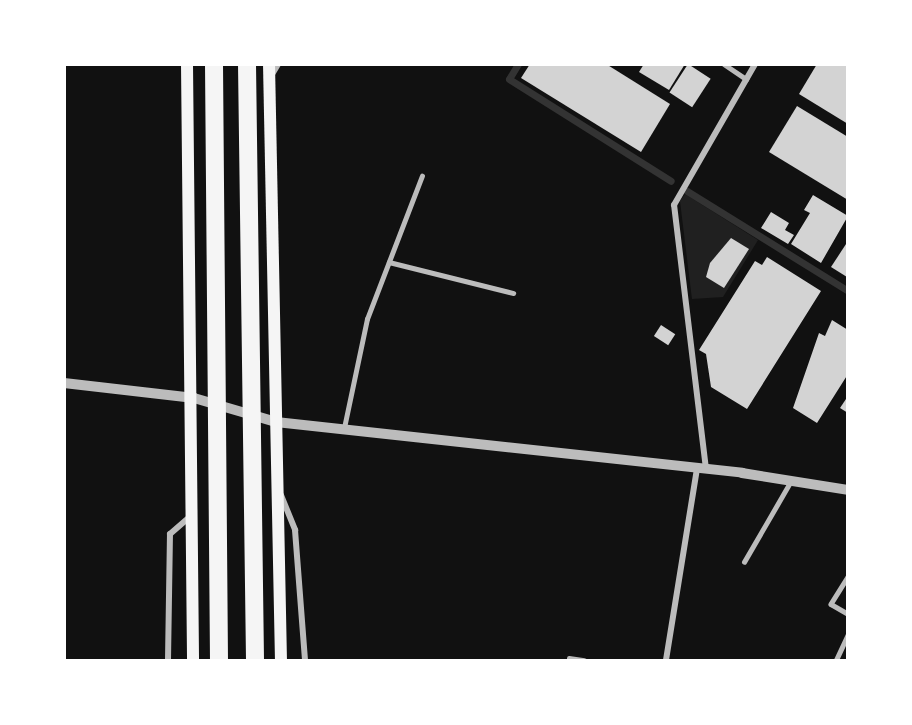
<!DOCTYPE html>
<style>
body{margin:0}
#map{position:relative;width:912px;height:725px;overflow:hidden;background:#111;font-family:Lora,serif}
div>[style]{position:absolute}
.green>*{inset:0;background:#202020}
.stream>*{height:7px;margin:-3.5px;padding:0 3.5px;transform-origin:3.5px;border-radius:3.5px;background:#333}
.building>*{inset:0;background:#d3d3d3;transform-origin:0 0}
.service>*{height:4.5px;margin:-2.25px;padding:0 2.25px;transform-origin:2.25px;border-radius:2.25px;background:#bcbcbc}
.minor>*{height:6px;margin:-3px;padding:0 3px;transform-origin:3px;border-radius:3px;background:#bcbcbc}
.tertiary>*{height:10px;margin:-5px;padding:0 5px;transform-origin:5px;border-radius:5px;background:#bcbcbc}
.secondary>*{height:12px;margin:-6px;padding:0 6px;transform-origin:6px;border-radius:6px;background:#f5f5f5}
.motorway>*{height:18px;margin:-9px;padding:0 9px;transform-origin:9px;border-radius:9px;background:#f5f5f5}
span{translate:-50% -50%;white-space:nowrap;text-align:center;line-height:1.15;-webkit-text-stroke:4.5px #fff;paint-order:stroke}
.frame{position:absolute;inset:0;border:66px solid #fff;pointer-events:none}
</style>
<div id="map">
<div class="green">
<div style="clip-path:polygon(685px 194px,758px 240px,723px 297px,692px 299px,680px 201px)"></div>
</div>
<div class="stream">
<div style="left:518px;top:64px;width:17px;rotate:121deg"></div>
<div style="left:509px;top:79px;width:191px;rotate:32.2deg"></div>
<div style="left:687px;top:191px;width:190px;rotate:31.8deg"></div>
</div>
<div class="building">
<div style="clip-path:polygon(530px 64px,606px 64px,670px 104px,641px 152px,521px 78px)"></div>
<div style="clip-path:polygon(644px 64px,685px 64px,669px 90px,639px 72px)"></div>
<div style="left:688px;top:64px;width:27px;height:34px;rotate:33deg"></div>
<div style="clip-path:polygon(817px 64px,848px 64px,848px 124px,799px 94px)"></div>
<div style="clip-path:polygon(797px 106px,848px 137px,848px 200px,769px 152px)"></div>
<div style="clip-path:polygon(813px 195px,848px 216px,821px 263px,791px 244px,810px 213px,804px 210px)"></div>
<div style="clip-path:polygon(771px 212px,789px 223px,785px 230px,794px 235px,788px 244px,761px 228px)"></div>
<div style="clip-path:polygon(731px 238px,749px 249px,724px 288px,706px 277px,710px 263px)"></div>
<div style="clip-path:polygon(848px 241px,848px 275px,847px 277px,831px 267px)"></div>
<div style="clip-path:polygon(767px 257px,821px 291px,747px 409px,711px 387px,706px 354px,699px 350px,755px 261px,762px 265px)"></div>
<div style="clip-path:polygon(832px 320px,848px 330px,848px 374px,817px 423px,793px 408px,819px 333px,825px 336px)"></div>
<div style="left:661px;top:325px;width:17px;height:13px;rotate:33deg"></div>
<div style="clip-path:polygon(848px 396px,848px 413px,840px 408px)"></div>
</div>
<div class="service">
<div style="left:724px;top:64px;width:27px;rotate:34deg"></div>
<div style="left:272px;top:74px;width:12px;rotate:-59deg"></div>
<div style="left:389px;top:262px;width:128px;rotate:14deg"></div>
<div style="left:344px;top:428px;width:111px;rotate:-78.1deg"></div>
<div style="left:367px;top:319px;width:153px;rotate:-69deg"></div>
<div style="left:744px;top:562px;width:94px;rotate:-59.9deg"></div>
<div style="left:848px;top:577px;width:32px;rotate:122deg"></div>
<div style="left:831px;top:604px;width:20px;rotate:30deg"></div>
<div style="left:569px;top:658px;width:15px;rotate:8deg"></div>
<div style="left:836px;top:660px;width:29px;rotate:-65deg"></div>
</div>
<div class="minor">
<div style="left:706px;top:469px;width:266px;rotate:-96.9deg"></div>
<div style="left:674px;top:205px;width:163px;rotate:-60.1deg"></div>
<div style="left:281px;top:495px;width:38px;rotate:68deg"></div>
<div style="left:295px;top:530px;width:130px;rotate:85.6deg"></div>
<div style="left:168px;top:660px;width:126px;rotate:-89.1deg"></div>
<div style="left:170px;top:534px;width:29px;rotate:-41deg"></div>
<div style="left:666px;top:660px;width:193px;rotate:-80.8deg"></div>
</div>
<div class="tertiary">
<div style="left:64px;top:383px;width:131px;rotate:6.6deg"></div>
<div style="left:194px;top:398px;width:85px;rotate:16.3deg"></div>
<div style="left:276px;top:422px;width:469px;rotate:6.2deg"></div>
<div style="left:742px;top:473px;width:107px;rotate:9.1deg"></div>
</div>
<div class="secondary">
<div style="left:187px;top:64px;width:596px;rotate:89.42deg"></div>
<div style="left:269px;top:64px;width:596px;rotate:88.85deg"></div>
</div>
<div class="motorway">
<div style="left:214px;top:64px;width:596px;rotate:89.52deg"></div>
<div style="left:247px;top:64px;width:596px;rotate:89.23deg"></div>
</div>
<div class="frame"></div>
</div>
